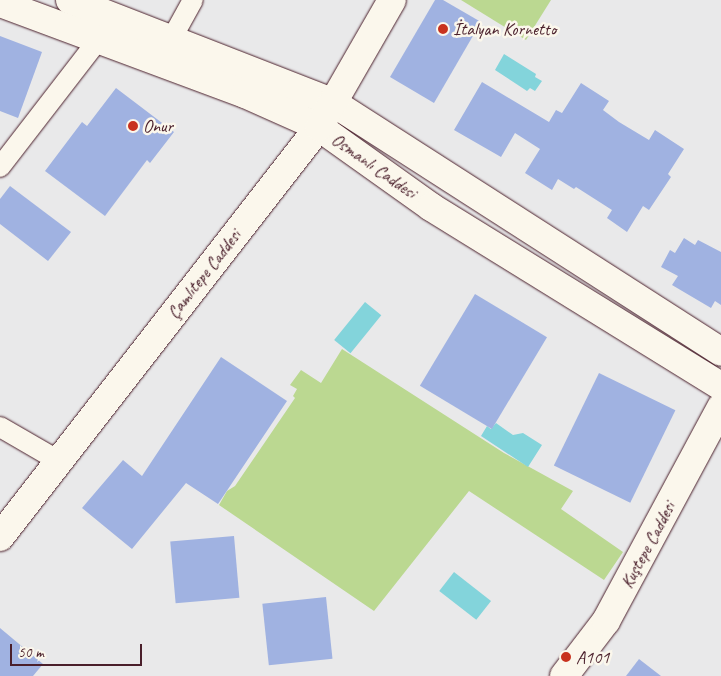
<!DOCTYPE html>
<meta charset="utf-8">
<style>
body{margin:0}
#map{position:relative;width:721px;height:676px;overflow:hidden;background:#e9e9ea;font-family:Caveat,sans-serif}
div>[style]{position:absolute}
.green>*{inset:0;background:#bbd891}
.water>*{inset:0;background:#83d4db;transform-origin:0 0}
.building>*{inset:0;background:#a0b2e1;transform-origin:0 0}
.roads{filter:drop-shadow(0 0 1px #4a1f2b) drop-shadow(0 0 1px #4a1f2b)}
.street>*{height:20px;margin:-10px;padding:0 10px;transform-origin:10px;border-radius:10px;background:#fbf7ec}
.secondary>*{height:28px;margin:-14px;padding:0 14px;transform-origin:14px;border-radius:14px;background:#fbf7ec}
.dots>*{width:14px;height:14px;translate:-50% -50%;box-sizing:border-box;border:2px solid #fbf7ec;border-radius:50%}
span{translate:-50% -50%;white-space:nowrap;text-align:center;line-height:1.15;-webkit-text-stroke:5px #fbf7ec;paint-order:stroke}
.poi-label{font-size:18px;color:#4a1f2b}
.left{translate:0 -50%;text-align:left}
.street-label{font-size:18px;color:#4a1f2b}
.scale{position:absolute;left:10px;top:644px;width:132px;height:22px;box-sizing:border-box;border:2px solid #4a1f2b;border-top:0;padding-left:6px;font-size:15px;line-height:18px;white-space:nowrap;color:#4a1f2b;-webkit-text-stroke:4px #fbf7ec;paint-order:stroke}
</style>
<div id="map">
<div class="green">
<div style="clip-path:polygon(461px 0,551px 0,526px 40px)"></div>
<div style="clip-path:polygon(342px 349px,504px 453px,573px 491px,561px 509px,623px 552px,604px 580px,469px 491px,374px 611px,219px 505px,227px 491px,235px 486px,295px 398px,293px 396px,297px 389px,290px 385px,301px 370px,321px 383px)"></div>
</div>
<div class="water">
<div style="clip-path:polygon(504px 54px,536px 74px,535px 77px,542px 81px,535px 91px,530px 88px,527px 91px,495px 70px)"></div>
<div style="left:365px;top:302px;width:21px;height:49px;rotate:39deg"></div>
<div style="clip-path:polygon(496px 423px,513px 435px,523px 433px,542px 445px,528px 467px,481px 436px,487px 426px,491px 429px)"></div>
<div style="left:454px;top:572px;width:47px;height:24px;rotate:38deg"></div>
</div>
<div class="building">
<div style="clip-path:polygon(435px 0,443px 0,481px 22px,434px 103px,390px 77px)"></div>
<div style="clip-path:polygon(0 36px,42px 52px,18px 118px,0 111px)"></div>
<div style="clip-path:polygon(482px 82px,549px 122px,556px 110px,562px 113px,581px 83px,609px 101px,603px 110px,619px 122px,649px 140px,655px 130px,684px 149px,668px 174px,671px 177px,649px 210px,643px 206px,627px 232px,607px 218px,612px 210px,576px 187px,574px 189px,558px 179px,552px 190px,525px 173px,540px 149px,515px 133px,501px 157px,454px 130px)"></div>
<div style="clip-path:polygon(116px 88px,174px 132px,150px 163px,147px 160px,105px 216px,45px 171px,82px 122px,87px 126px)"></div>
<div style="clip-path:polygon(10px 186px,71px 232px,48px 261px,0 224px,0 199px)"></div>
<div style="clip-path:polygon(684px 238px,695px 245px,698px 240px,721px 252px,721px 305px,715px 301px,711px 308px,672px 285px,678px 276px,661px 267px,670px 250px,675px 253px)"></div>
<div style="left:475px;top:294px;width:84px;height:107px;rotate:31deg"></div>
<div style="clip-path:polygon(221px 357px,287px 401px,218px 504px,186px 483px,132px 549px,82px 508px,123px 460px,142px 476px)"></div>
<div style="left:599px;top:373px;width:85px;height:103px;rotate:26deg"></div>
<div style="left:234px;top:536px;width:62px;height:64px;rotate:85deg"></div>
<div style="left:326px;top:597px;width:62px;height:64px;rotate:84deg"></div>
<div style="clip-path:polygon(0 628px,43px 664px,33px 676px,0 676px)"></div>
<div style="clip-path:polygon(639px 659px,661px 676px,626px 676px)"></div>
</div>
<div class="roads">
<div class="street">
<div style="left:172px;top:38px;width:43px;rotate:-61.1deg"></div>
<div style="left:0;top:167px;width:162px;rotate:-52.3deg"></div>
<div style="left:0;top:427px;width:68px;rotate:30deg"></div>
</div>
<div class="secondary">
<div style="left:70px;top:0;width:281px;rotate:21.3deg"></div>
<div style="left:332px;top:102px;width:462px;rotate:32.7deg"></div>
<div style="left:0;top:3px;width:261px;rotate:20.4deg"></div>
<div style="left:245px;top:94px;width:81px;rotate:24deg"></div>
<div style="left:319px;top:127px;width:138px;rotate:35.5deg"></div>
<div style="left:431px;top:207px;width:341px;rotate:31.7deg"></div>
<div style="left:0;top:537px;width:519px;rotate:-52.12deg"></div>
<div style="left:319px;top:127px;width:146px;rotate:-60.1deg"></div>
<div style="left:564px;top:676px;width:69px;rotate:-52.6deg"></div>
<div style="left:606px;top:621px;width:243px;rotate:-61.7deg"></div>
</div>
</div>
<div class="dots">
<div style="left:443px;top:29px;background:#c8321e"></div>
<div style="left:133px;top:126px;background:#c8321e"></div>
<div style="left:566px;top:657px;background:#c8321e"></div>
</div>
<div class="poi-label">
<span class="left" style="left:453px;top:29px">İtalyan Kornetto</span>
<span class="left" style="left:143px;top:126px">Onur</span>
<span class="left" style="left:576px;top:657px">A101</span>
</div>
<div class="street-label">
<span style="left:374px;top:166px;rotate:35deg">Osmanlı Caddesi</span>
<span style="left:204px;top:274px;rotate:-52deg">Çamlıtepe Caddesi</span>
<span style="left:648px;top:545px;rotate:-62deg">Kuştepe Caddesi</span>
</div>
<div class="scale">50 m</div>
</div>
